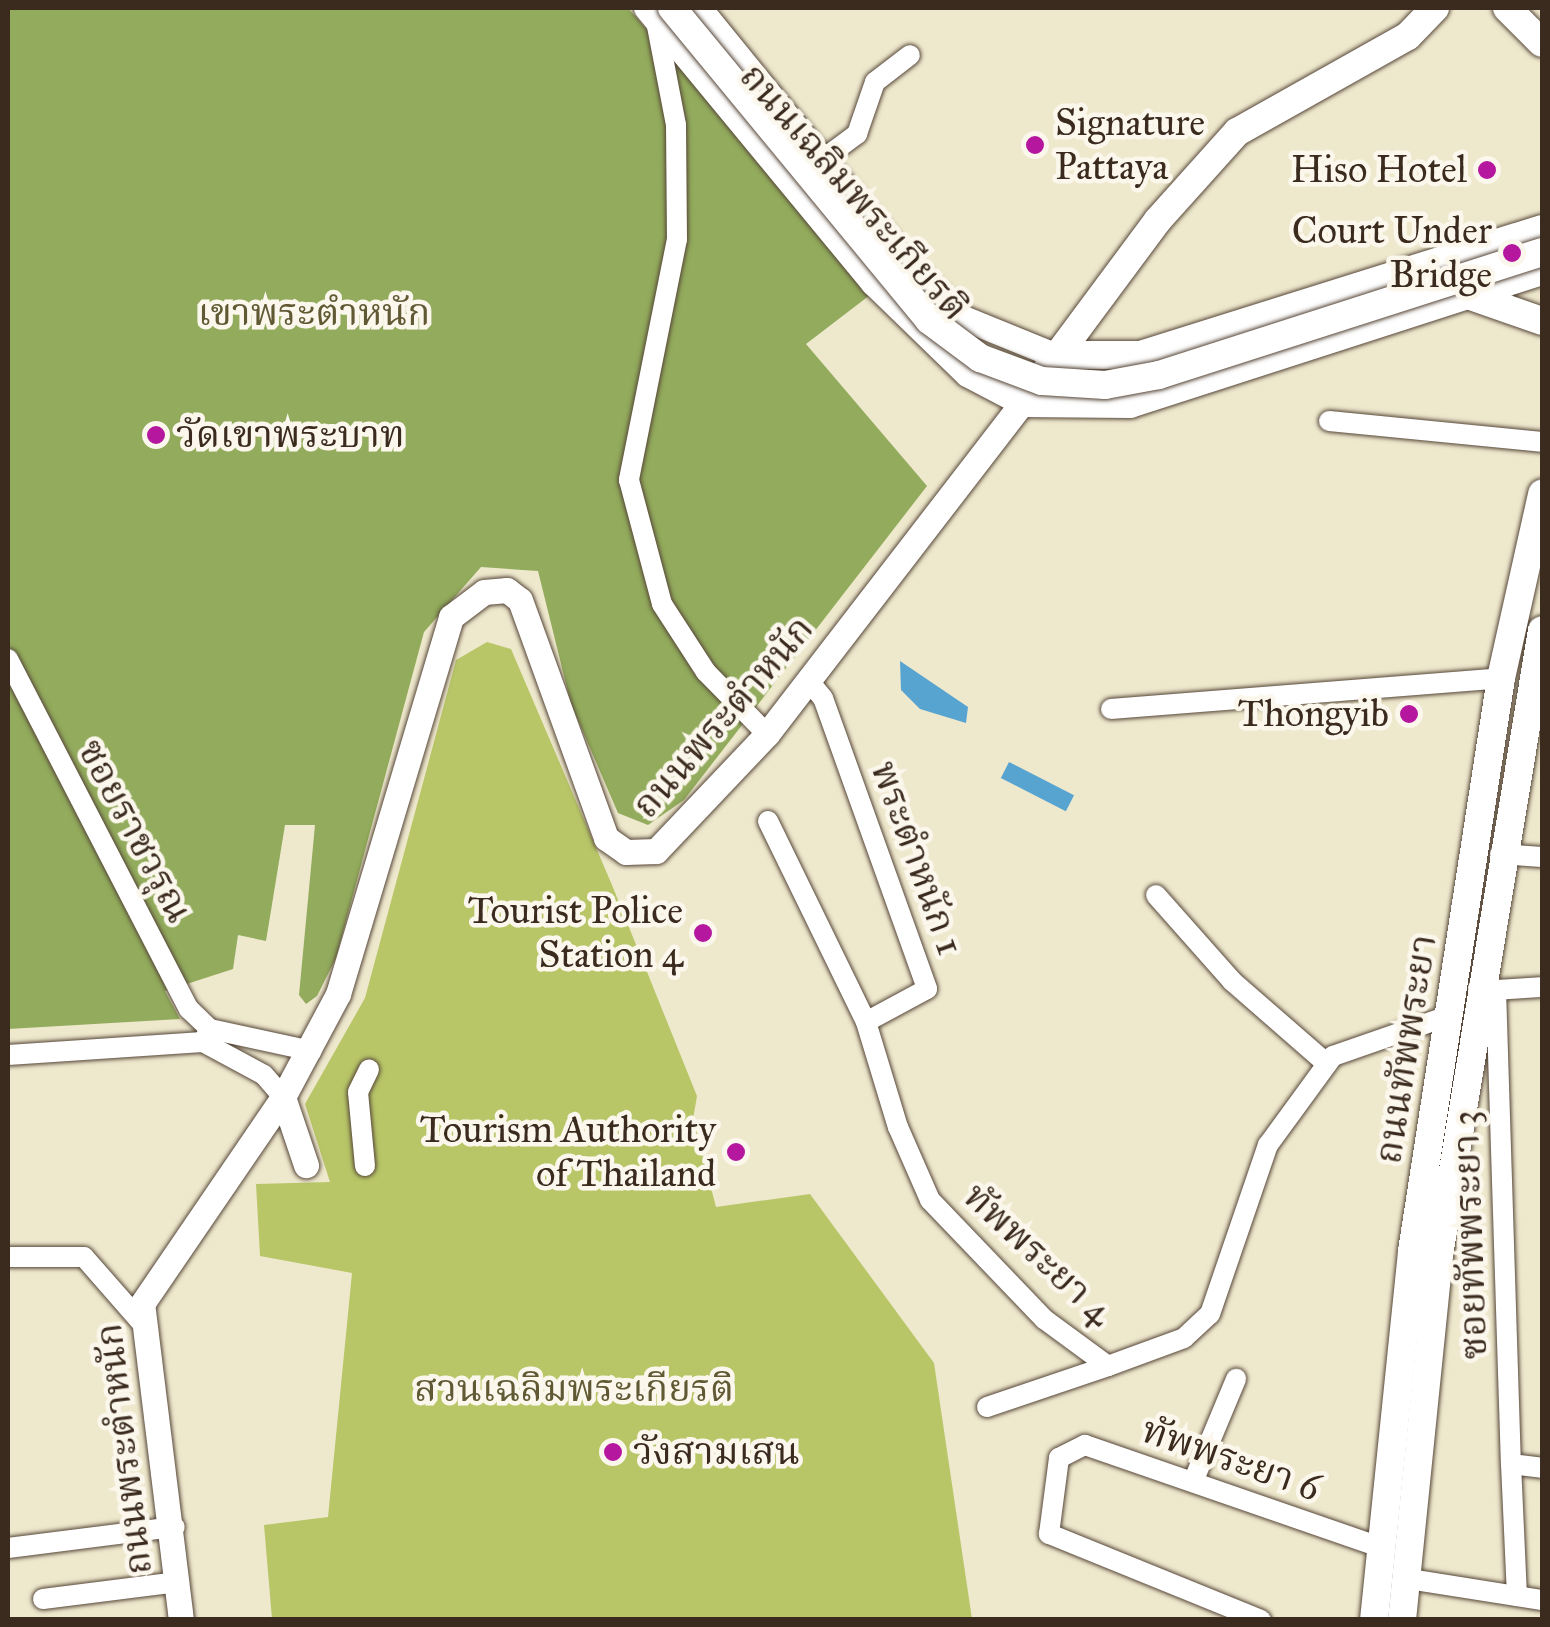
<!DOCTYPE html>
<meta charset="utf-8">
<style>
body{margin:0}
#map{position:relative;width:1550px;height:1627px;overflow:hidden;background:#eee8cd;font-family:"IM FELL Great Primer","Noto Serif Thai",serif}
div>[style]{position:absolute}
.green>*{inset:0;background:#b8c668}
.forest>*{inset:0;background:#92ab5c}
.water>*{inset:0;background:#58a4d0;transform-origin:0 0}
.roads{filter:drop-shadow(0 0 2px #564638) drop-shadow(0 0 2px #564638)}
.minor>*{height:20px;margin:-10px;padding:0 10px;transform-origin:10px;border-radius:10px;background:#fff}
.tertiary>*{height:25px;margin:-12.5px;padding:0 12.5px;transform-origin:12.5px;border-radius:12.5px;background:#fff}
.secondary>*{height:28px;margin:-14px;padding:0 14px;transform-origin:14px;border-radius:14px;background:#fff}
.bridges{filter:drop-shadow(0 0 2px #564638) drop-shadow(0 0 2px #564638)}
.secondary-bridge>*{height:28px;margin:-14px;padding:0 14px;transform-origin:14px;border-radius:14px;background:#fff}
.dots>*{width:28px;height:28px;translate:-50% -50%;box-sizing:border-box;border:5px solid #fbf7ec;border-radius:50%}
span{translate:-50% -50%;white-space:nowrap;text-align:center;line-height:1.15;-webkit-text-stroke:9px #fbf7ec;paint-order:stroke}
.poi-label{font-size:38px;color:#3b2a1e}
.left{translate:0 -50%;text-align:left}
.right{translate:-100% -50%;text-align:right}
.street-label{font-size:38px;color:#3b2a1e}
.park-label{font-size:38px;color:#605934}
.frame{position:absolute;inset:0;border:10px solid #3b2a1e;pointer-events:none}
</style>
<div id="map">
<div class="green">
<div style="clip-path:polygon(487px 642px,511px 649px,612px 885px,697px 1096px,693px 1119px,716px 1207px,810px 1194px,934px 1363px,972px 1619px,272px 1619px,264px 1525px,328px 1517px,352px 1273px,260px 1256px,256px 1184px,330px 1182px,305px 1104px,365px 998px,456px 660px)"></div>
</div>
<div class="forest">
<div style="clip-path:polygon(8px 8px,628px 8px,736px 132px,870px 295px,806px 344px,927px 486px,684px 800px,648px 825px,618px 813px,571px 704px,538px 571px,481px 567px,424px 632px,336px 958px,317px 996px,306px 1004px,299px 995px,315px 825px,285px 825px,266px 941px,238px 935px,233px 969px,165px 991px,180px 1019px,8px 1029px)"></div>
</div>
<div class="water">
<div style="clip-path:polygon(900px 661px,968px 707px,966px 723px,920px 709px,901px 690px)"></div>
<div style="left:1009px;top:762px;width:73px;height:18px;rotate:27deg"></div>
</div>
<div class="roads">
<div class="minor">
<div style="left:656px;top:21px;width:106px;rotate:79.1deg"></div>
<div style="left:676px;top:125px;width:114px;rotate:89.5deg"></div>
<div style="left:677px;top:239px;width:246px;rotate:101.3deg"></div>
<div style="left:629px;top:480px;width:128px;rotate:75.1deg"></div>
<div style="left:662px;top:604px;width:81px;rotate:57.1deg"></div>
<div style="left:706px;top:672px;width:87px;rotate:45.5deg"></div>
<div style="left:822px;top:160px;width:44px;rotate:-36.6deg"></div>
<div style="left:857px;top:134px;width:55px;rotate:-70.9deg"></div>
<div style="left:875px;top:82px;width:44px;rotate:-37.6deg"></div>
<div style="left:1329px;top:421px;width:214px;rotate:5.6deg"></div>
<div style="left:8px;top:659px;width:394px;rotate:62.7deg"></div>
<div style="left:189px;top:1009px;width:29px;rotate:44deg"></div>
<div style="left:809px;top:681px;width:22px;rotate:51deg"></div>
<div style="left:823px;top:698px;width:309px;rotate:70.3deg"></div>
<div style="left:927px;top:989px;width:69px;rotate:151.6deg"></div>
<div style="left:866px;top:1022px;width:110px;rotate:73.1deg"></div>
<div style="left:898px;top:1127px;width:80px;rotate:66.3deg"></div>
<div style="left:930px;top:1200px;width:165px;rotate:46.2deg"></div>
<div style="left:1044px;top:1319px;width:79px;rotate:36.3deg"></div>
<div style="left:1108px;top:1366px;width:81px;rotate:-20.2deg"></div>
<div style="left:1184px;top:1338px;width:35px;rotate:-43deg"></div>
<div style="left:1210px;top:1314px;width:179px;rotate:-71.1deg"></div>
<div style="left:1268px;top:1145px;width:110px;rotate:-53.9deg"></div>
<div style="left:1333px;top:1056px;width:122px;rotate:-19.2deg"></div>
<div style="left:1111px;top:709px;width:391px;rotate:-4.5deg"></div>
<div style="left:768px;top:821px;width:224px;rotate:64deg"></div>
<div style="left:1500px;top:854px;width:42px;rotate:4.1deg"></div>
<div style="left:1156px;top:895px;width:115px;rotate:48.5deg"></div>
<div style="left:1232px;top:981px;width:126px;rotate:41.1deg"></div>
<div style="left:1478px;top:988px;width:18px;rotate:6deg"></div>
<div style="left:1496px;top:990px;width:474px;rotate:88.2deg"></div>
<div style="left:1511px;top:1464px;width:31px;rotate:7deg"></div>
<div style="left:1496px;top:990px;width:46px;rotate:-3.7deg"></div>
<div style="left:210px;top:1029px;width:104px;rotate:12.2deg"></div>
<div style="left:203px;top:1042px;width:69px;rotate:28.4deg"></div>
<div style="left:264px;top:1075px;width:29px;rotate:49deg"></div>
<div style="left:8px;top:1055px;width:195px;rotate:-3.8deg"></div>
<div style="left:203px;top:1042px;width:15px;rotate:-62deg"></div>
<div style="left:365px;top:1166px;width:74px;rotate:-95.4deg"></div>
<div style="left:358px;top:1092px;width:25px;rotate:-64deg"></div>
<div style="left:8px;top:1257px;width:76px"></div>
<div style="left:84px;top:1257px;width:85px;rotate:48.8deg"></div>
<div style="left:987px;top:1407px;width:128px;rotate:-18.7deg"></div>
<div style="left:1511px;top:1464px;width:132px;rotate:87.4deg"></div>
<div style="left:1193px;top:1482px;width:112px;rotate:-67.3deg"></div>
<div style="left:8px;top:1548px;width:168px;rotate:-7.2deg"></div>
<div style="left:1409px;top:1579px;width:135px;rotate:9deg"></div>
<div style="left:43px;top:1599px;width:136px;rotate:-7.2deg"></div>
<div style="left:1261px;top:1620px;width:229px;rotate:-157.9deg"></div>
<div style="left:1049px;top:1534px;width:77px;rotate:-82.5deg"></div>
<div style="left:1059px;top:1458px;width:29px;rotate:-27deg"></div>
<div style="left:1085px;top:1445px;width:315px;rotate:19.1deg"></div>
</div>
<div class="tertiary">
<div style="left:699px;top:8px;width:333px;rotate:50.9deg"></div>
<div style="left:909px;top:266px;width:73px;rotate:44.4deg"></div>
<div style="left:961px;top:317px;width:100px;rotate:22.2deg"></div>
<div style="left:283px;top:1097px;width:72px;rotate:71.3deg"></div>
<div style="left:181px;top:1620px;width:318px;rotate:-97deg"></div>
<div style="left:142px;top:1304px;width:250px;rotate:-55.7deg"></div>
<div style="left:283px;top:1097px;width:117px;rotate:-61.9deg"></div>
<div style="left:338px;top:994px;width:394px;rotate:-73.3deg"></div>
<div style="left:451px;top:617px;width:41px;rotate:-37.1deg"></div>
<div style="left:484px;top:592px;width:23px;rotate:-5deg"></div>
<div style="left:507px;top:590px;width:16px;rotate:38deg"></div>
<div style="left:520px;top:600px;width:253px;rotate:70.1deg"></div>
<div style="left:606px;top:838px;width:24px;rotate:35deg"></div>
<div style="left:626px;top:852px;width:30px;rotate:-2deg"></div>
<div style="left:656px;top:851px;width:161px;rotate:-46.5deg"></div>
<div style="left:767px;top:734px;width:418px;rotate:-52.4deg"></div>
<div style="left:1022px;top:403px;width:62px;rotate:-152.2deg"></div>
<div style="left:967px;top:374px;width:131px;rotate:-135.9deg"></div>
<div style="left:873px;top:283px;width:357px;rotate:-129.5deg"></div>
</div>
<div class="secondary">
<div style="left:1435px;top:8px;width:39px;rotate:134deg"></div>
<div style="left:1408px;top:36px;width:196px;rotate:150.7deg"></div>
<div style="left:1237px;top:132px;width:118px;rotate:131.9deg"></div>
<div style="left:1158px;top:220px;width:228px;rotate:126.6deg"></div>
<div style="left:1022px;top:403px;width:108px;rotate:0.5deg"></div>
<div style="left:1130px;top:404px;width:433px;rotate:-17.9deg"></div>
<div style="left:1507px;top:8px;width:49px;rotate:45deg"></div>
<div style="left:1465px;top:294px;width:82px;rotate:19.3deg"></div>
<div style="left:1054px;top:355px;width:86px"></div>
<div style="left:1140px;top:355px;width:421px;rotate:-17.4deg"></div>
<div style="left:1374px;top:1620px;width:371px;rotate:-84.1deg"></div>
<div style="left:1412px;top:1251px;width:580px;rotate:-81.17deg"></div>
<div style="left:1501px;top:678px;width:189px;rotate:-77.4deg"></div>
<div style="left:1402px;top:1620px;width:367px;rotate:-84.2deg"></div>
<div style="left:1439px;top:1255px;width:633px;rotate:-80.64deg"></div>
</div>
</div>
<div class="bridges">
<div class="secondary-bridge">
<div style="left:672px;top:8px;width:404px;rotate:50.5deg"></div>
<div style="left:929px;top:320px;width:64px;rotate:36.7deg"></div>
<div style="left:980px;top:358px;width:66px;rotate:20.4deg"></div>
<div style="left:1042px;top:381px;width:63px;rotate:3.6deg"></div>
<div style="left:1105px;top:385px;width:55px;rotate:-10.5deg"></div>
<div style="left:1159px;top:375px;width:402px;rotate:-17.8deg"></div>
</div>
</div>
<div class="dots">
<div style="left:1035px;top:145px;background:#b5179e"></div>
<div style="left:1487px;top:170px;background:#b5179e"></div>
<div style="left:1512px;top:253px;background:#b5179e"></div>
<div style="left:156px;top:435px;background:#b5179e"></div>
<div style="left:1409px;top:714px;background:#b5179e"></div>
<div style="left:703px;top:933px;background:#b5179e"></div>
<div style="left:736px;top:1152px;background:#b5179e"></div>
<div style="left:613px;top:1452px;background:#b5179e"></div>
</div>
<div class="poi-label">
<span class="left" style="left:1055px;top:145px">Signature<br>Pattaya</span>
<span class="right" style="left:1467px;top:170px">Hiso Hotel</span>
<span class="right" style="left:1492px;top:253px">Court Under<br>Bridge</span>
<span class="left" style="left:176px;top:435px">วัดเขาพระบาท</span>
<span class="right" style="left:1389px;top:714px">Thongyib</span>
<span class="right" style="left:683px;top:933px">Tourist Police<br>Station 4</span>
<span class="right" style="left:716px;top:1152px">Tourism Authority<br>of Thailand</span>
<span class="left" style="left:633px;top:1452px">วังสามเสน</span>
</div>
<div class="street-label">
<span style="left:854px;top:192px;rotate:49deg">ถนนเฉลิมพระเกียรติ</span>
<span style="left:723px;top:717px;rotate:-49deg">ถนนพระตำหนัก</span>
<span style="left:135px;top:831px;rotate:62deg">ซอยราชวรุณ</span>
<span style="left:917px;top:858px;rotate:70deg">พระตำหนัก 1</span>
<span style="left:1406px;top:1049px;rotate:-81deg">ถนนทัพพระยา</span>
<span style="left:1470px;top:1235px;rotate:-92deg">ซอยทัพพระยา 3</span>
<span style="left:1038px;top:1254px;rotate:43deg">ทัพพระยา 4</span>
<span style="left:124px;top:1449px;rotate:-97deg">ถนนพระตำหนัก</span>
<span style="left:1231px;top:1459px;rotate:19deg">ทัพพระยา 6</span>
</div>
<div class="park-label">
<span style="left:314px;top:313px">เขาพระตำหนัก</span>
<span style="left:574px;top:1389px">สวนเฉลิมพระเกียรติ</span>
</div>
<div class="frame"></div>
</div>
